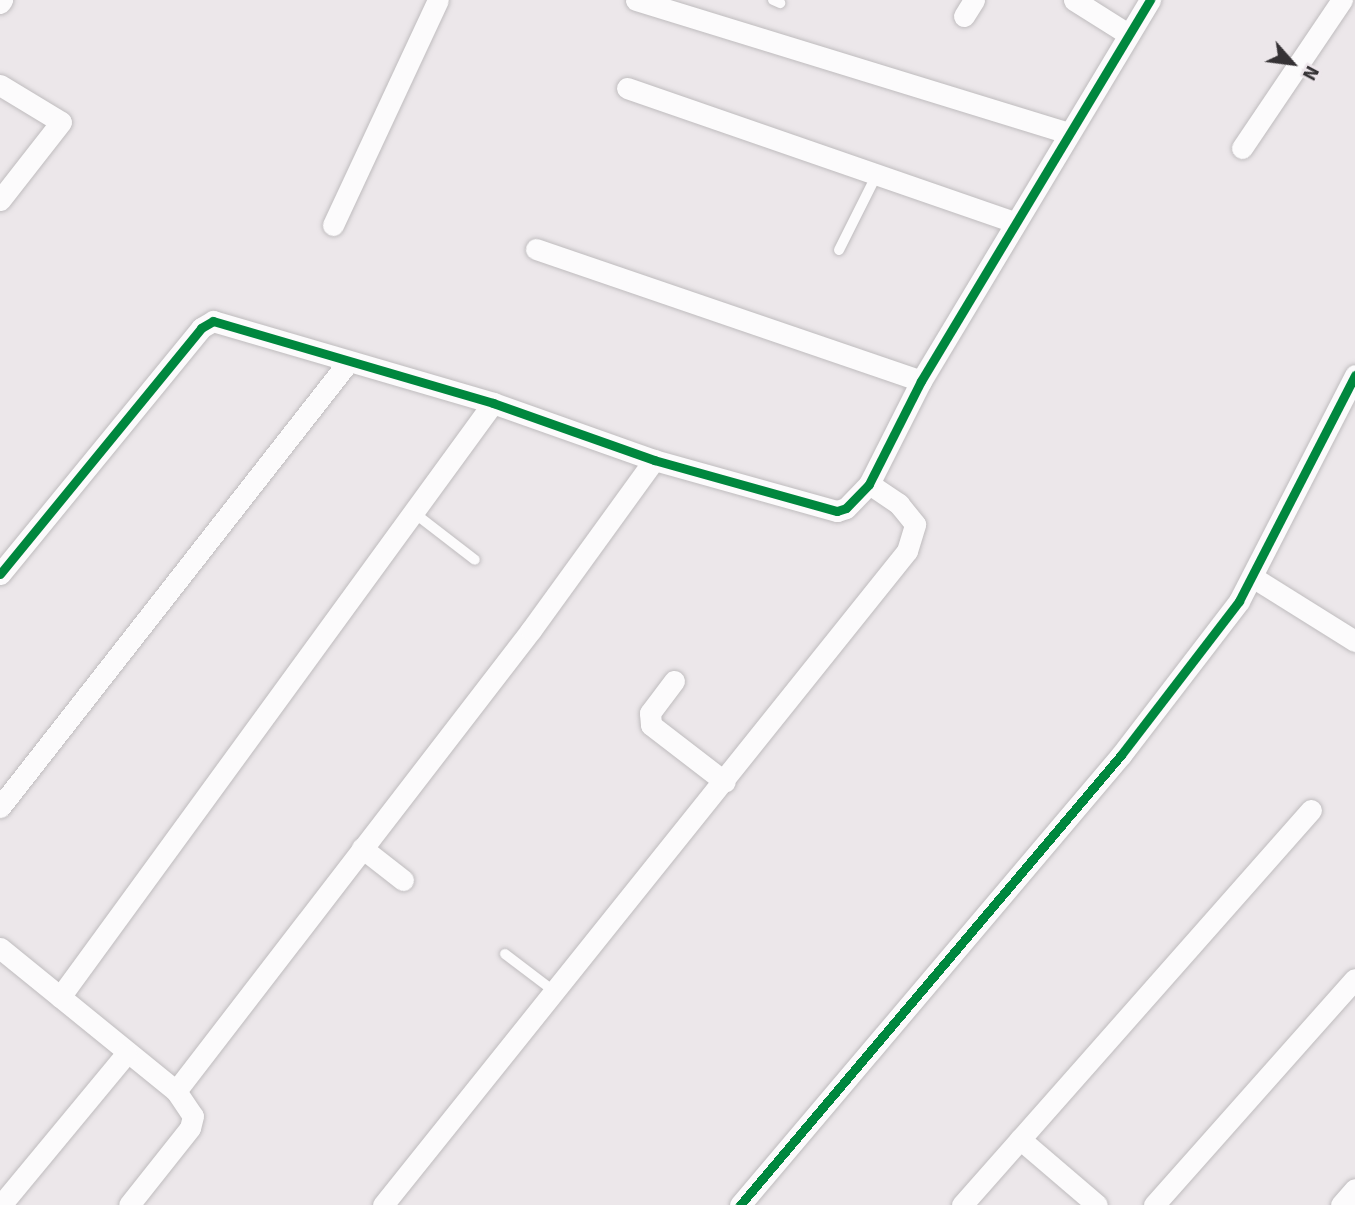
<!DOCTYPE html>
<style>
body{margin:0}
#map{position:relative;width:1355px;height:1205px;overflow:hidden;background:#ece7ea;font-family:Signika,sans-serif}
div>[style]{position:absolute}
.roads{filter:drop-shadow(0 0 2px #bfbcbe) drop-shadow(0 0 2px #bfbcbe)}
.service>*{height:10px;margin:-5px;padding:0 5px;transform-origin:5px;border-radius:5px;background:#fcfbfc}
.minor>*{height:21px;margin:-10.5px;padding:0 10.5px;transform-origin:10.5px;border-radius:10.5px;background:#fcfbfc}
.cycleway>*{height:9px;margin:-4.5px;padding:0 4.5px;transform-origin:4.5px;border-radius:4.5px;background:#00873e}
span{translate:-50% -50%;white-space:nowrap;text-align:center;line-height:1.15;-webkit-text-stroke:5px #ede6eb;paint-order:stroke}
.north{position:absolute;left:1257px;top:28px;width:70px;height:70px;-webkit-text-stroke:5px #ede6eb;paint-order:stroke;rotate:118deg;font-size:19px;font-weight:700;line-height:28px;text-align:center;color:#353235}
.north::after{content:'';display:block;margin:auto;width:24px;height:32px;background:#353235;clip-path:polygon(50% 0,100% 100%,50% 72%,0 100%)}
</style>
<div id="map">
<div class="roads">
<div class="service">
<div style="left:773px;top:0;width:8px;rotate:23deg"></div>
<div style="left:839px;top:250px;width:85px;rotate:-63.4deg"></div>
<div style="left:413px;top:512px;width:78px;rotate:37.7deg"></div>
<div style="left:505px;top:954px;width:63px;rotate:37.2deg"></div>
</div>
<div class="minor">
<div style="left:636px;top:0;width:451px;rotate:17.1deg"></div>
<div style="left:1074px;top:0;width:64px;rotate:32.2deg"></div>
<div style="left:0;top:3px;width:4px;rotate:-56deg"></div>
<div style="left:964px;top:16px;width:19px;rotate:-58deg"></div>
<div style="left:0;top:85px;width:71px;rotate:31.2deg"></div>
<div style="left:61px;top:122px;width:99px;rotate:128deg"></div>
<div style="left:627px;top:88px;width:410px;rotate:19.1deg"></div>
<div style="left:1242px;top:148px;width:179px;rotate:-56deg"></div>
<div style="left:333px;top:225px;width:248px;rotate:-65deg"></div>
<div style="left:536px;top:249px;width:407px;rotate:18.9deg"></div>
<div style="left:0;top:574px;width:318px;rotate:-50.7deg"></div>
<div style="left:201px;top:328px;width:14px;rotate:-30deg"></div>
<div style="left:213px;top:321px;width:292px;rotate:16.3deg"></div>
<div style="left:493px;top:403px;width:171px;rotate:19.5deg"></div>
<div style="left:654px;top:460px;width:190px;rotate:15.6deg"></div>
<div style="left:837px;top:511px;width:9px;rotate:-18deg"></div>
<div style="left:846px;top:508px;width:33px;rotate:-46deg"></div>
<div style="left:869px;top:484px;width:115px;rotate:-63.2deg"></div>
<div style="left:921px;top:381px;width:445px;rotate:-59deg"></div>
<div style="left:1254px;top:578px;width:119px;rotate:32deg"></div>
<div style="left:674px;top:681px;width:40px;rotate:127deg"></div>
<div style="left:650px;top:713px;width:12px;rotate:85deg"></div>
<div style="left:651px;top:725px;width:93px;rotate:37.6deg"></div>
<div style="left:0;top:807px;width:566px;rotate:-51.96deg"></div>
<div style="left:362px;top:848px;width:52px;rotate:38deg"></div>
<div style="left:0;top:948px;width:227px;rotate:39.1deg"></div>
<div style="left:176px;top:1091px;width:30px;rotate:56deg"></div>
<div style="left:193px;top:1116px;width:12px;rotate:104deg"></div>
<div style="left:190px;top:1128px;width:98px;rotate:128.4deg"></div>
<div style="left:60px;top:997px;width:735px;rotate:-53.91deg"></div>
<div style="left:176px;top:1091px;width:582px;rotate:-52.4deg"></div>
<div style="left:531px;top:630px;width:210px;rotate:-54.1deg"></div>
<div style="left:1020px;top:1139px;width:101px;rotate:40.6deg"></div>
<div style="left:1px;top:1205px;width:196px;rotate:-50.4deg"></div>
<div style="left:383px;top:1205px;width:838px;rotate:-51.3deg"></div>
<div style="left:907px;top:551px;width:28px;rotate:-73deg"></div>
<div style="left:915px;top:524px;width:26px;rotate:-129deg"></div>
<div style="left:899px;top:504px;width:36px;rotate:-146deg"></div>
<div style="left:740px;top:1205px;width:590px;rotate:-49.75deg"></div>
<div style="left:1121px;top:755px;width:194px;rotate:-52.5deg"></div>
<div style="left:1239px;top:601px;width:254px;rotate:-62.8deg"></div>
<div style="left:962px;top:1205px;width:527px;rotate:-48.54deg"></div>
<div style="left:1154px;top:1205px;width:302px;rotate:-48.4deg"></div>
<div style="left:1341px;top:1205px;width:21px;rotate:-49deg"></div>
</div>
</div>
<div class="cycleway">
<div style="left:0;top:574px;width:318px;rotate:-50.7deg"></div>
<div style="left:201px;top:328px;width:14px;rotate:-30deg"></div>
<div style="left:213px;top:321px;width:292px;rotate:16.3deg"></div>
<div style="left:493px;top:403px;width:171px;rotate:19.5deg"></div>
<div style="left:654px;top:460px;width:190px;rotate:15.6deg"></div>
<div style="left:837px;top:511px;width:9px;rotate:-18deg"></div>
<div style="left:846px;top:508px;width:33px;rotate:-46deg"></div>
<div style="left:869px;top:484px;width:115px;rotate:-63.2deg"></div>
<div style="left:921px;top:381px;width:445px;rotate:-59deg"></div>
<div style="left:740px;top:1205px;width:590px;rotate:-49.75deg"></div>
<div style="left:1121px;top:755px;width:194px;rotate:-52.5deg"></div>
<div style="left:1239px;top:601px;width:254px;rotate:-62.8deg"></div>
</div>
<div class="north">N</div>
</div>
